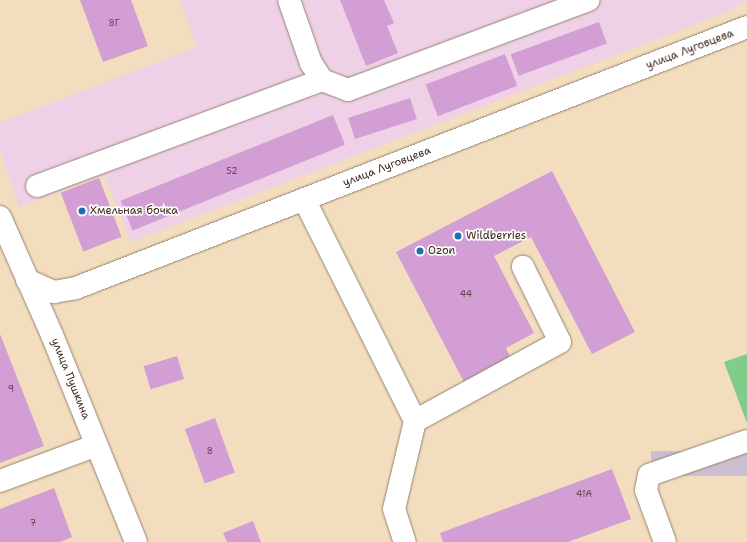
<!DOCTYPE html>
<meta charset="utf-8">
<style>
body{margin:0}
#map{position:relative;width:747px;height:542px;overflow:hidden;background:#f2ddbe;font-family:"Shantell Sans",sans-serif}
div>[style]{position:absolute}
.built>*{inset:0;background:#eed0e7}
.industrial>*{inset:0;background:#ccbed3;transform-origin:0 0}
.green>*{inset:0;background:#80cd8b}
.building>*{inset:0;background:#d39ed3;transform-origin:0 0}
.roads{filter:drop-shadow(0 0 1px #96846e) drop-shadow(0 0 1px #96846e)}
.minor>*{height:22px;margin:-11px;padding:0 11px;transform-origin:11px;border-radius:11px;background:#fff}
.dots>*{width:11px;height:11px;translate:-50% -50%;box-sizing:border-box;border:2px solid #fff;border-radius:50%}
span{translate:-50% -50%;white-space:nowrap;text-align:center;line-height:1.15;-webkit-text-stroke:3.5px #fff;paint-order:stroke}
.number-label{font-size:9px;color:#61474b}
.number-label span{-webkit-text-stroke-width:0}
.street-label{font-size:11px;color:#3b2a1e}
.poi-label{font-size:11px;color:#3b2a1e}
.left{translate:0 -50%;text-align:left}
</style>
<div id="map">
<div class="built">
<div style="clip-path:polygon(180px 0,747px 0,727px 12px,131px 242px,104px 175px,19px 207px,0 151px,0 123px,197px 47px)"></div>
</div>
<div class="industrial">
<div style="left:747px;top:451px;width:25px;height:96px;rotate:90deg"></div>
</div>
<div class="green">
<div style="clip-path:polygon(747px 354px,747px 423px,724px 362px)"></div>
</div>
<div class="building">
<div style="clip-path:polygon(80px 0,131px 0,148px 46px,103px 62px)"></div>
<div style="clip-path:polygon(340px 0,384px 0,394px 23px,387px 26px,398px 53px,366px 66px)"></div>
<div style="left:599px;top:22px;width:23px;height:94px;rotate:70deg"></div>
<div style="left:505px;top:54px;width:34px;height:85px;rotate:69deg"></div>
<div style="left:410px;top:98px;width:22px;height:65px;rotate:72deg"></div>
<div style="left:333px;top:115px;width:32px;height:229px;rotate:68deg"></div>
<div style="clip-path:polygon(552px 171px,635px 332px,592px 354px,531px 237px,494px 256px,534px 333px,506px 348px,511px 359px,465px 384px,396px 252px)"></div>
<div style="left:99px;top:178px;width:63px;height:41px;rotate:69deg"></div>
<div style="clip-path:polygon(0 334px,44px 446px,0 463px)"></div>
<div style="left:177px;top:356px;width:24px;height:35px;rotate:73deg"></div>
<div style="left:215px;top:418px;width:58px;height:32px;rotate:70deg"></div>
<div style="clip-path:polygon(612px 469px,631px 519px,568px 542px,443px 542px,440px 533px)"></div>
<div style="clip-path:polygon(54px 488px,72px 537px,60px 542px,0 542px,0 509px)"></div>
<div style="clip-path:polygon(253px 521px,261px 542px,227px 542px,223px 533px)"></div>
</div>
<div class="roads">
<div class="minor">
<div style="left:289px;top:0;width:67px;rotate:70.8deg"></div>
<div style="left:311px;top:63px;width:20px;rotate:57deg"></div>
<div style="left:322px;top:80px;width:28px;rotate:21deg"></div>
<div style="left:348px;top:90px;width:257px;rotate:-20.5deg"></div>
<div style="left:37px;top:186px;width:304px;rotate:-20.4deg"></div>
<div style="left:304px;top:199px;width:248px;rotate:63.4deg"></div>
<div style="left:415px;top:421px;width:90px;rotate:103.4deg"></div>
<div style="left:394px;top:509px;width:35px;rotate:72deg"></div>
<div style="left:0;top:217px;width:129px;rotate:66.2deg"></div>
<div style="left:52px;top:335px;width:223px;rotate:67.9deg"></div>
<div style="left:27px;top:280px;width:30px;rotate:24deg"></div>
<div style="left:54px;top:292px;width:22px;rotate:-10deg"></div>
<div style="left:76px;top:288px;width:720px;rotate:-21.25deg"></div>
<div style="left:415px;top:421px;width:165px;rotate:-28.6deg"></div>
<div style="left:560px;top:342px;width:84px;rotate:-116.3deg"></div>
<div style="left:0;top:481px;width:103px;rotate:-20.4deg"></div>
<div style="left:665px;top:542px;width:55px;rotate:-110.1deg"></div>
<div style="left:646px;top:490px;width:15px;rotate:-79deg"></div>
<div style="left:649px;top:475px;width:104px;rotate:-19.1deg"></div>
</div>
</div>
<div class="dots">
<div style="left:82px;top:211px;background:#1f6fb2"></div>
<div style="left:458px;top:236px;background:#1f6fb2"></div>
<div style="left:420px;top:251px;background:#1f6fb2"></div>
</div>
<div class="number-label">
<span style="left:114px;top:23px">8Г</span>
<span style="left:232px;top:171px">52</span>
<span style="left:466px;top:294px">44</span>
<span style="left:11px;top:389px">9</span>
<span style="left:210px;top:451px">8</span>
<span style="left:584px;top:494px">41А</span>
<span style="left:33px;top:523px">7</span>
</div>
<div class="street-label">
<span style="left:690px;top:50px;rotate:-21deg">улица Луговцева</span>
<span style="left:387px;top:167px;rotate:-21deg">улица Луговцева</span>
<span style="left:70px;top:379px;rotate:68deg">улица Пушкина</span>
</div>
<div class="poi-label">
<span class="left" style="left:90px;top:211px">Хмельная бочка</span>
<span class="left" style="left:466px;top:236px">Wildberries</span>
<span class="left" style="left:428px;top:251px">Ozon</span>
</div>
</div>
